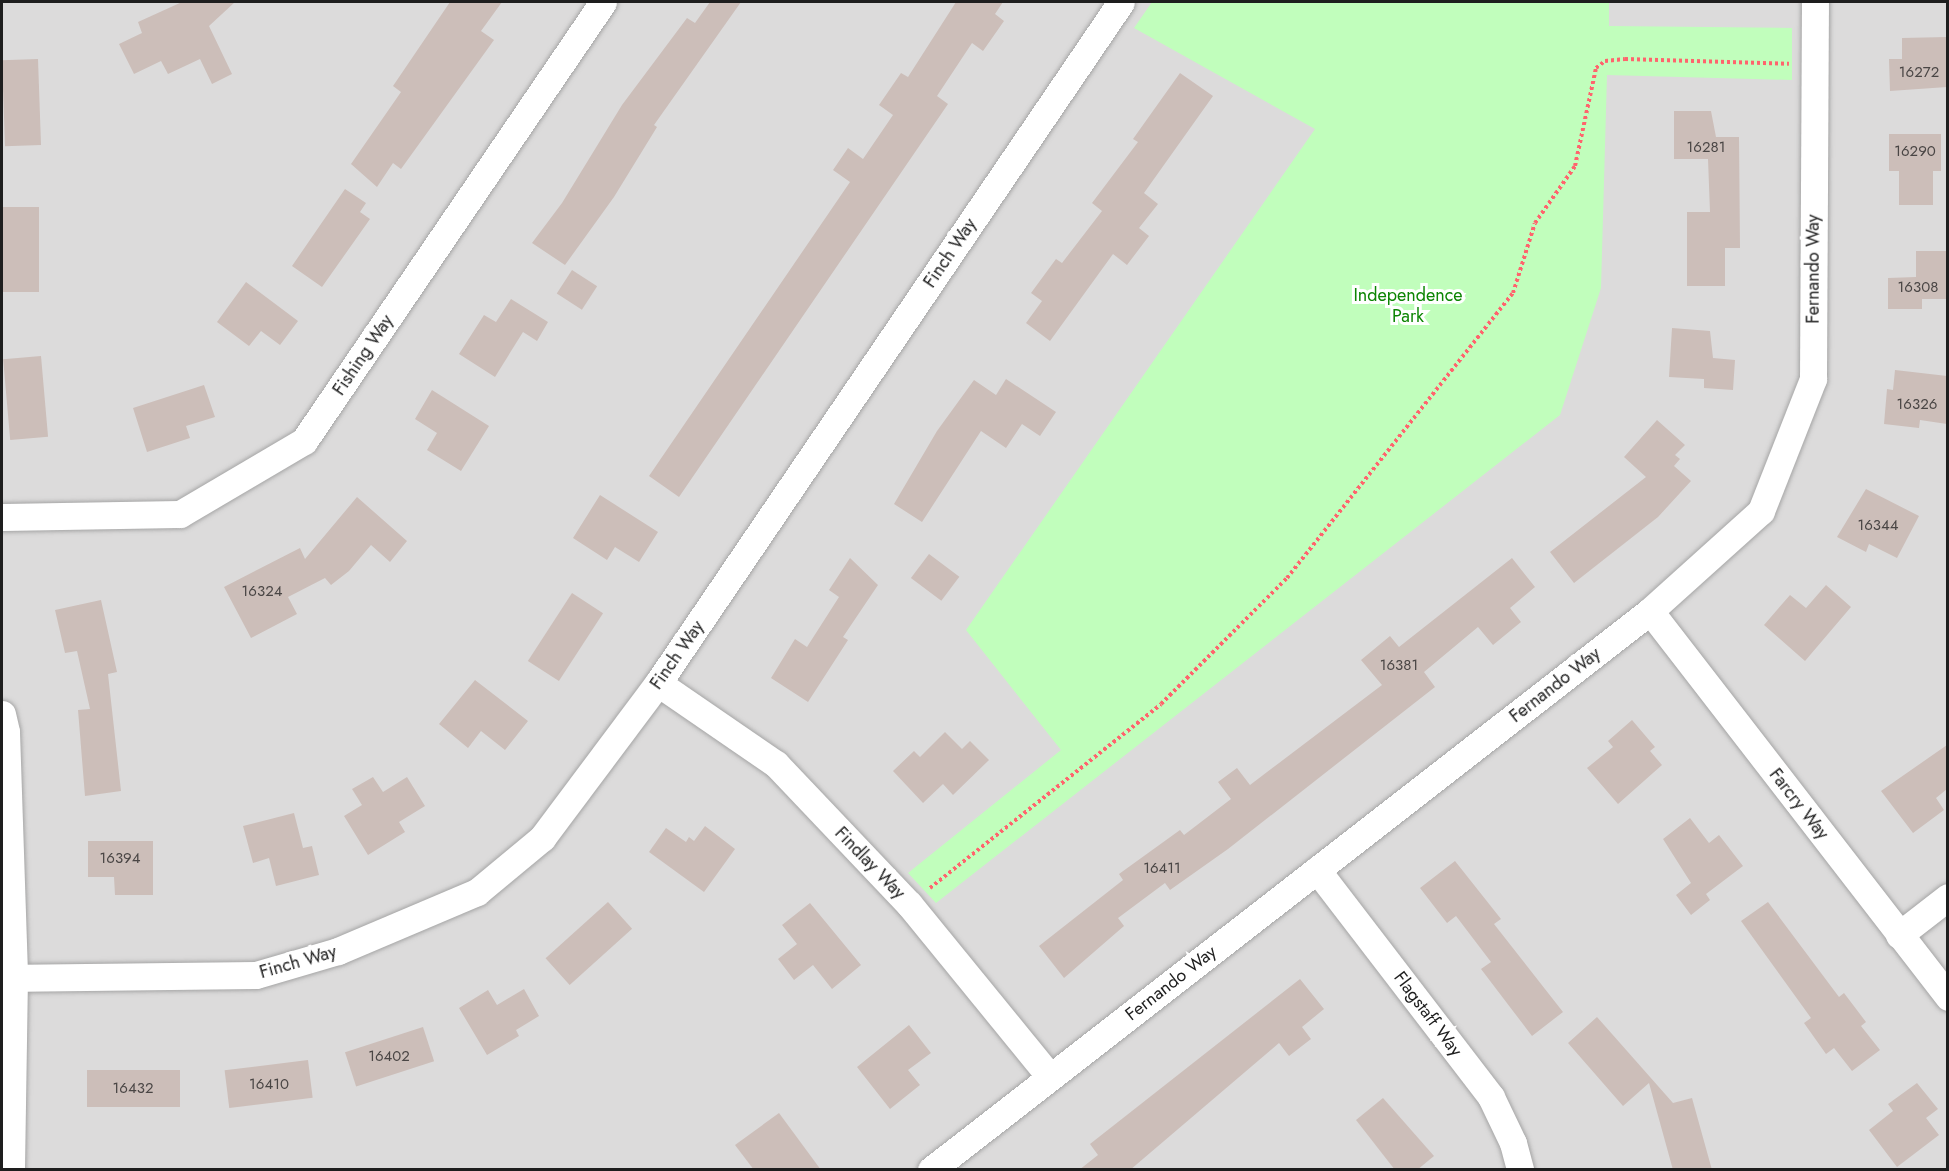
<!DOCTYPE html>
<style>
body{margin:0}
#map{position:relative;width:1949px;height:1171px;overflow:hidden;background:#f0e9e3;font-family:Jost,sans-serif}
div>[style]{position:absolute}
.residential>*{inset:0;background:#dcdbdb;transform-origin:0 0}
.park>*{inset:0;background:#c1febc}
.building>*{inset:0;background:#ccbeb9;transform-origin:0 0}
.path>*{height:4px;margin-top:-2px;transform-origin:0;background:repeating-linear-gradient(90deg,#ff646d 0 3px,transparent 0 6px)}
.roads{filter:drop-shadow(0 0 2px #a5a5a5) drop-shadow(0 0 2px #a5a5a5)}
.street>*{height:27px;margin:-13.5px;padding:0 13.5px;transform-origin:13.5px;border-radius:13.5px;background:#fff}
span{translate:-50% -50%;white-space:nowrap;text-align:center;line-height:1.15;-webkit-text-stroke:6px #fff;paint-order:stroke}
.number-label{font-size:15px;color:#4a4645}
.number-label span{-webkit-text-stroke-width:0}
.street-label{font-size:18px;color:#1e1e1e}
.park-label{font-size:18px;color:#0c8503}
.frame{position:absolute;inset:0;border:3px solid #1e1e1e;pointer-events:none}
</style>
<div id="map">
<div class="residential">
<div style="left:2px;top:2px;width:1945px;height:1167px"></div>
</div>
<div class="park">
<div style="clip-path:polygon(1152px 2px,1609px 2px,1609px 26px,1792px 28px,1792px 80px,1607px 75px,1601px 288px,1560px 415px,936px 903px,908px 873px,1061px 750px,966px 630px,1315px 129px,1134px 28px)"></div>
</div>
<div class="building">
<div style="clip-path:polygon(182px 2px,235px 2px,209px 26px,232px 74px,212px 84px,200px 59px,168px 74px,161px 61px,134px 74px,119px 44px,142px 33px,138px 22px)"></div>
<div style="clip-path:polygon(450px 2px,502px 2px,481px 31px,494px 40px,401px 169px,393px 163px,377px 187px,351px 164px,401px 92px,393px 86px)"></div>
<div style="clip-path:polygon(710px 2px,741px 2px,654px 125px,657px 127px,614px 197px,565px 265px,532px 243px,562px 203px,622px 105px,687px 18px,695px 23px)"></div>
<div style="clip-path:polygon(956px 2px,1003px 2px,995px 14px,1004px 21px,983px 51px,972px 43px,937px 96px,948px 104px,679px 497px,649px 476px,850px 182px,833px 170px,848px 148px,863px 159px,893px 115px,879px 105px,901px 73px,908px 77px)"></div>
<div style="clip-path:polygon(1947px 37px,1947px 87px,1890px 91px,1889px 59px,1902px 59px,1902px 38px)"></div>
<div style="left:38px;top:59px;width:86px;height:36px;rotate:88deg"></div>
<div style="clip-path:polygon(1180px 73px,1213px 96px,1144px 193px,1158px 204px,1139px 228px,1149px 236px,1127px 265px,1113px 254px,1050px 341px,1026px 323px,1042px 301px,1031px 293px,1056px 259px,1062px 263px,1102px 211px,1092px 203px,1138px 142px,1133px 139px)"></div>
<div style="clip-path:polygon(1674px 111px,1711px 111px,1716px 137px,1739px 137px,1740px 248px,1725px 248px,1725px 286px,1687px 286px,1687px 212px,1710px 212px,1708px 159px,1674px 159px)"></div>
<div style="clip-path:polygon(1889px 134px,1941px 134px,1941px 171px,1933px 171px,1933px 205px,1899px 205px,1899px 171px,1889px 171px)"></div>
<div style="clip-path:polygon(345px 189px,366px 203px,360px 212px,370px 219px,322px 287px,292px 266px)"></div>
<div style="left:3px;top:207px;width:36px;height:85px"></div>
<div style="clip-path:polygon(1916px 251px,1947px 251px,1947px 299px,1922px 299px,1922px 309px,1888px 309px,1888px 278px,1916px 277px)"></div>
<div style="left:572px;top:270px;width:30px;height:28px;rotate:33deg"></div>
<div style="clip-path:polygon(246px 282px,298px 321px,280px 345px,261px 331px,249px 346px,217px 322px)"></div>
<div style="clip-path:polygon(511px 299px,548px 322px,537px 341px,523px 332px,495px 377px,459px 354px,484px 315px,496px 322px)"></div>
<div style="clip-path:polygon(1672px 328px,1710px 331px,1713px 358px,1735px 360px,1733px 390px,1704px 388px,1704px 379px,1669px 377px)"></div>
<div style="left:41px;top:356px;width:81px;height:38px;rotate:85deg"></div>
<div style="clip-path:polygon(1895px 370px,1947px 376px,1947px 424px,1920px 420px,1919px 428px,1884px 424px,1887px 389px,1893px 390px)"></div>
<div style="clip-path:polygon(1006px 379px,1056px 412px,1040px 436px,1022px 424px,1006px 448px,981px 431px,922px 522px,894px 504px,937px 431px,974px 380px,996px 395px)"></div>
<div style="clip-path:polygon(204px 385px,215px 417px,186px 426px,190px 438px,147px 452px,133px 408px)"></div>
<div style="clip-path:polygon(432px 390px,489px 426px,461px 471px,427px 450px,437px 433px,415px 419px)"></div>
<div style="clip-path:polygon(1657px 420px,1685px 445px,1675px 455px,1680px 459px,1674px 466px,1691px 481px,1658px 517px,1574px 583px,1550px 552px,1646px 477px,1624px 457px)"></div>
<div style="clip-path:polygon(1866px 489px,1919px 516px,1897px 558px,1869px 544px,1866px 552px,1837px 537px)"></div>
<div style="clip-path:polygon(600px 495px,658px 532px,639px 562px,615px 547px,607px 560px,573px 538px)"></div>
<div style="clip-path:polygon(357px 497px,407px 541px,390px 562px,371px 545px,349px 571px,331px 585px,325px 578px,288px 597px,297px 614px,251px 638px,224px 587px,300px 548px,305px 559px)"></div>
<div style="left:929px;top:554px;width:38px;height:30px;rotate:37deg"></div>
<div style="clip-path:polygon(850px 558px,878px 585px,843px 637px,848px 640px,808px 702px,771px 678px,795px 639px,807px 647px,839px 597px,829px 590px)"></div>
<div style="clip-path:polygon(1512px 558px,1535px 587px,1510px 608px,1521px 622px,1493px 645px,1478px 627px,1424px 672px,1435px 687px,1228px 849px,1170px 890px,1165px 883px,1118px 918px,1124px 926px,1064px 978px,1039px 946px,1123px 880px,1119px 874px,1180px 830px,1184px 835px,1231px 799px,1218px 782px,1237px 768px,1250px 785px,1382px 685px,1361px 660px,1390px 636px,1399px 647px)"></div>
<div style="clip-path:polygon(1826px 585px,1851px 607px,1805px 661px,1764px 625px,1790px 595px,1806px 608px)"></div>
<div style="left:572px;top:593px;width:37px;height:81px;rotate:33deg"></div>
<div style="clip-path:polygon(101px 600px,117px 672px,108px 674px,121px 791px,85px 796px,78px 710px,90px 709px,77px 651px,65px 653px,55px 610px)"></div>
<div style="clip-path:polygon(475px 680px,528px 721px,505px 750px,481px 731px,468px 748px,439px 724px)"></div>
<div style="clip-path:polygon(1632px 720px,1655px 747px,1650px 751px,1662px 765px,1618px 804px,1587px 768px,1613px 747px,1608px 741px)"></div>
<div style="clip-path:polygon(945px 732px,962px 749px,970px 741px,989px 760px,953px 795px,943px 784px,923px 803px,893px 771px,914px 751px,920px 757px)"></div>
<div style="clip-path:polygon(1947px 745px,1947px 789px,1936px 798px,1944px 810px,1913px 833px,1881px 791px)"></div>
<div style="clip-path:polygon(373px 777px,383px 792px,407px 777px,425px 806px,399px 822px,405px 832px,368px 855px,344px 816px,362px 805px,352px 789px)"></div>
<div style="clip-path:polygon(294px 813px,303px 848px,312px 846px,319px 875px,276px 886px,269px 858px,253px 863px,243px 826px)"></div>
<div style="clip-path:polygon(1690px 818px,1709px 843px,1719px 835px,1743px 866px,1706px 894px,1710px 900px,1691px 915px,1676px 895px,1691px 883px,1663px 839px)"></div>
<div style="clip-path:polygon(705px 826px,735px 849px,704px 892px,649px 852px,666px 828px,686px 842px,689px 837px,694px 841px)"></div>
<div style="clip-path:polygon(88px 841px,153px 841px,153px 895px,115px 895px,114px 877px,88px 877px)"></div>
<div style="clip-path:polygon(1455px 861px,1501px 919px,1494px 924px,1563px 1012px,1532px 1036px,1481px 969px,1491px 962px,1456px 916px,1447px 923px,1420px 888px)"></div>
<div style="left:608px;top:902px;width:36px;height:84px;rotate:48deg"></div>
<div style="clip-path:polygon(1768px 902px,1839px 997px,1844px 993px,1866px 1022px,1861px 1026px,1880px 1050px,1852px 1071px,1834px 1048px,1826px 1054px,1804px 1023px,1811px 1018px,1741px 921px)"></div>
<div style="clip-path:polygon(810px 903px,861px 965px,832px 989px,813px 965px,794px 980px,778px 959px,797px 944px,782px 925px)"></div>
<div style="clip-path:polygon(1300px 979px,1324px 1009px,1302px 1027px,1311px 1039px,1289px 1056px,1279px 1043px,1130px 1170px,1079px 1170px,1098px 1155px,1090px 1144px)"></div>
<div style="clip-path:polygon(524px 989px,539px 1016px,516px 1030px,519px 1036px,487px 1055px,459px 1008px,488px 990px,497px 1005px)"></div>
<div style="clip-path:polygon(1597px 1017px,1673px 1103px,1692px 1098px,1712px 1170px,1673px 1170px,1649px 1083px,1623px 1106px,1568px 1043px)"></div>
<div style="clip-path:polygon(909px 1025px,931px 1053px,908px 1070px,920px 1085px,890px 1109px,857px 1067px)"></div>
<div style="left:423px;top:1027px;width:36px;height:82px;rotate:72deg"></div>
<div style="left:308px;top:1060px;width:38px;height:84px;rotate:83deg"></div>
<div style="left:180px;top:1070px;width:37px;height:93px;rotate:90deg"></div>
<div style="clip-path:polygon(1917px 1083px,1938px 1109px,1926px 1118px,1939px 1135px,1897px 1167px,1869px 1130px,1893px 1111px,1888px 1104px)"></div>
<div style="clip-path:polygon(1383px 1098px,1434px 1156px,1417px 1170px,1395px 1170px,1356px 1120px)"></div>
<div style="clip-path:polygon(779px 1113px,821px 1170px,754px 1170px,735px 1145px)"></div>
</div>
<div class="path">
<div style="left:930px;top:888px;width:295px;rotate:-38.5deg"></div>
<div style="left:1161px;top:704px;width:178px;rotate:-45deg"></div>
<div style="left:1287px;top:578px;width:364px;rotate:-51.6deg"></div>
<div style="left:1513px;top:293px;width:73px;rotate:-72.6deg"></div>
<div style="left:1535px;top:223px;width:70px;rotate:-54.9deg"></div>
<div style="left:1575px;top:166px;width:100px;rotate:-77.9deg"></div>
<div style="left:1596px;top:68px;width:11px;rotate:-38deg"></div>
<div style="left:1605px;top:61px;width:20px;rotate:-6deg"></div>
<div style="left:1625px;top:59px;width:164px;rotate:1.7deg"></div>
</div>
<div class="roads">
<div class="street">
<div style="left:2px;top:517px;width:178px;rotate:-1deg"></div>
<div style="left:180px;top:514px;width:144px;rotate:-30.5deg"></div>
<div style="left:304px;top:441px;width:531px;rotate:-55.74deg"></div>
<div style="left:1650px;top:611px;width:488px;rotate:52.3deg"></div>
<div style="left:658px;top:683px;width:143px;rotate:34.5deg"></div>
<div style="left:776px;top:764px;width:193px;rotate:46.5deg"></div>
<div style="left:909px;top:904px;width:223px;rotate:50.8deg"></div>
<div style="left:2px;top:714px;width:18px;rotate:77deg"></div>
<div style="left:6px;top:732px;width:245px;rotate:88.1deg"></div>
<div style="left:14px;top:977px;width:193px;rotate:90.9deg"></div>
<div style="left:1317px;top:870px;width:286px;rotate:52.5deg"></div>
<div style="left:1491px;top:1097px;width:51px;rotate:64.4deg"></div>
<div style="left:1513px;top:1143px;width:28px;rotate:75deg"></div>
<div style="left:1899px;top:935px;width:62px;rotate:-37.8deg"></div>
<div style="left:2px;top:978px;width:254px;rotate:-0.7deg"></div>
<div style="left:256px;top:975px;width:85px;rotate:-16.3deg"></div>
<div style="left:338px;top:951px;width:151px;rotate:-23deg"></div>
<div style="left:477px;top:892px;width:85px;rotate:-39.7deg"></div>
<div style="left:542px;top:838px;width:194px;rotate:-53.2deg"></div>
<div style="left:658px;top:683px;width:823px;rotate:-55.79deg"></div>
<div style="left:931px;top:1170px;width:911px;rotate:-37.86deg"></div>
<div style="left:1650px;top:611px;width:149px;rotate:-42deg"></div>
<div style="left:1761px;top:511px;width:142px;rotate:-68.5deg"></div>
<div style="left:1813px;top:379px;width:377px;rotate:-89.7deg"></div>
</div>
</div>
<div class="number-label">
<span style="left:1919px;top:73px">16272</span>
<span style="left:1706px;top:148px">16281</span>
<span style="left:1915px;top:152px">16290</span>
<span style="left:1918px;top:288px">16308</span>
<span style="left:1917px;top:405px">16326</span>
<span style="left:1878px;top:526px">16344</span>
<span style="left:262px;top:592px">16324</span>
<span style="left:1399px;top:666px">16381</span>
<span style="left:120px;top:859px">16394</span>
<span style="left:1162px;top:869px">16411</span>
<span style="left:389px;top:1057px">16402</span>
<span style="left:269px;top:1085px">16410</span>
<span style="left:133px;top:1089px">16432</span>
</div>
<div class="street-label">
<span style="left:950px;top:253px;rotate:-56deg">Finch Way</span>
<span style="left:1813px;top:269px;rotate:-90deg">Fernando Way</span>
<span style="left:363px;top:355px;rotate:-56deg">Fishing Way</span>
<span style="left:677px;top:655px;rotate:-55deg">Finch Way</span>
<span style="left:1555px;top:685px;rotate:-38deg">Fernando Way</span>
<span style="left:1799px;top:804px;rotate:52deg">Farcry Way</span>
<span style="left:870px;top:863px;rotate:46deg">Findlay Way</span>
<span style="left:298px;top:962px;rotate:-16deg">Finch Way</span>
<span style="left:1171px;top:983px;rotate:-38deg">Fernando Way</span>
<span style="left:1428px;top:1014px;rotate:53deg">Flagstaff Way</span>
</div>
<div class="park-label">
<span style="left:1408px;top:306px">Independence<br>Park</span>
</div>
<div class="frame"></div>
</div>
